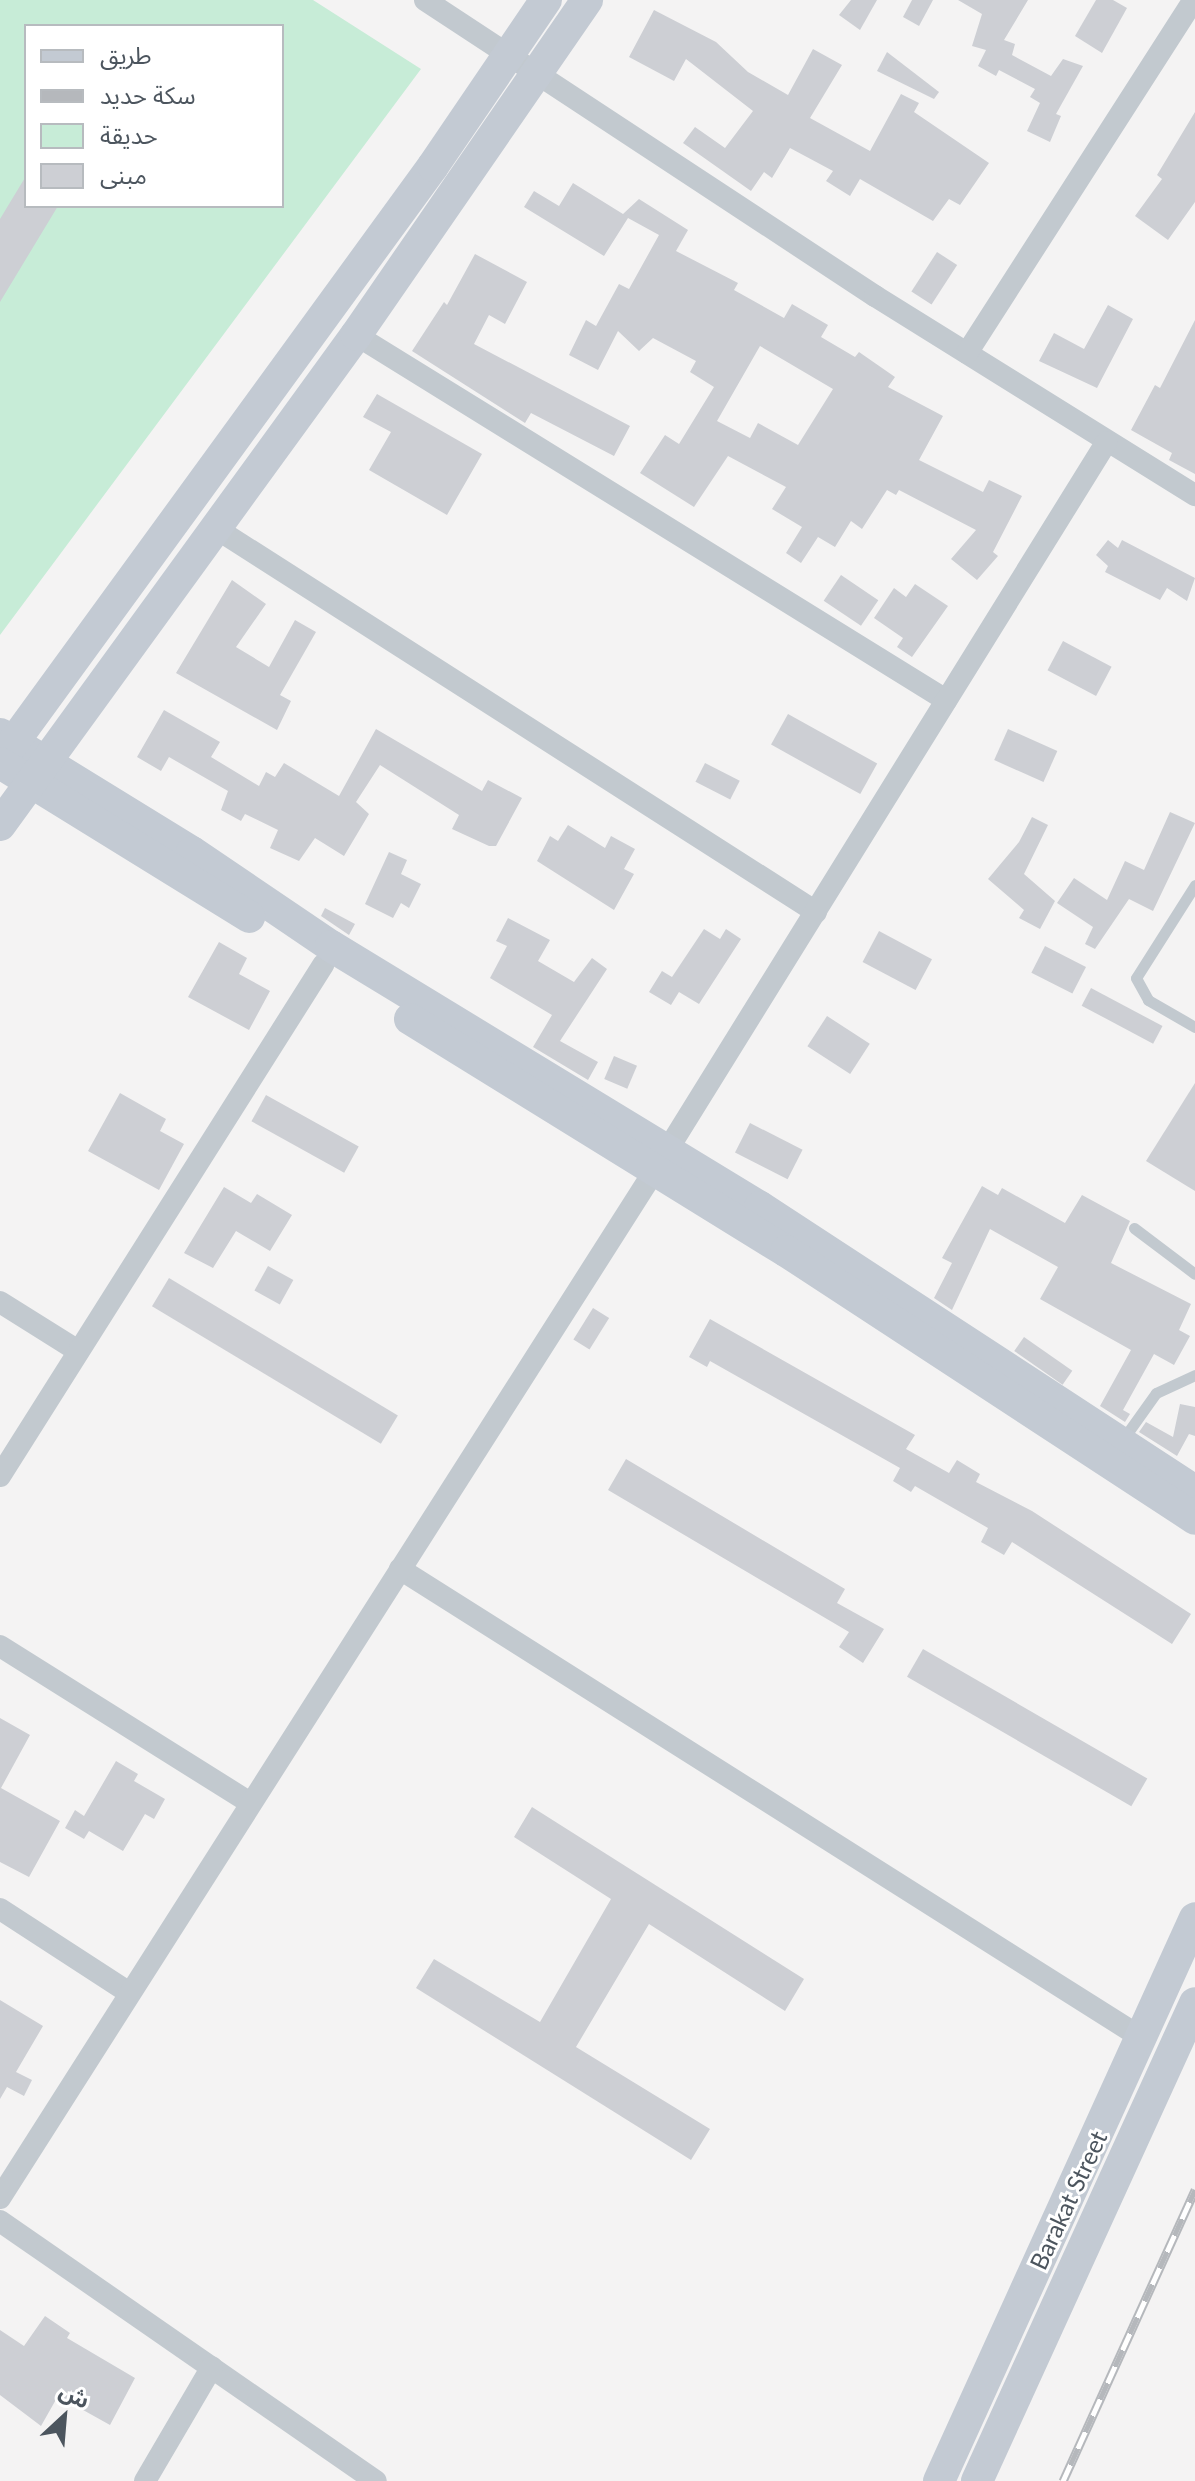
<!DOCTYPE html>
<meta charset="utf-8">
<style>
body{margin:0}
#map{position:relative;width:1195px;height:2481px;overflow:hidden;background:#f4f3f3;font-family:Lato,"Noto Sans Arabic",sans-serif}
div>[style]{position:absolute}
.green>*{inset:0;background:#c7ecd7}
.building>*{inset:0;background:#cdcfd4;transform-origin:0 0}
.lane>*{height:11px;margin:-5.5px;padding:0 5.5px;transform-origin:5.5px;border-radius:5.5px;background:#c2c9cf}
.street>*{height:22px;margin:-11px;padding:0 11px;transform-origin:11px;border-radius:11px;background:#c2c9cf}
.secondary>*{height:32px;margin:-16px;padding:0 16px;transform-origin:16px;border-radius:16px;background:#c3cad3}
.rail>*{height:9px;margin-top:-4.5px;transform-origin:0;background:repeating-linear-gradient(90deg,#fff 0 18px,#b5b8bc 0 36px);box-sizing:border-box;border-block:2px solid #b5b8bc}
span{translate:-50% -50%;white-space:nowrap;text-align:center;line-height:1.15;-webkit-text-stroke:6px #fff;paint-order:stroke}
.street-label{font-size:24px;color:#4c555e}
.legend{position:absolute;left:24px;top:24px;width:260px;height:184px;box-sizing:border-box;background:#fff;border:2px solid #b7bbbf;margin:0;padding:10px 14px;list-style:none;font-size:24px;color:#4c555e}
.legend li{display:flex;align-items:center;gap:16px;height:40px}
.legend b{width:40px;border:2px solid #b7bbbf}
.north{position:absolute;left:24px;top:2377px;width:80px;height:80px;-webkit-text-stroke:6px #fff;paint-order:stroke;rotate:26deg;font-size:22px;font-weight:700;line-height:32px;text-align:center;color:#4c555e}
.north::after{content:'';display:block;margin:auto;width:28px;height:36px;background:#4c555e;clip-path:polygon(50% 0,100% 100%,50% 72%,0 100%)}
</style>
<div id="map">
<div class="green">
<div style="clip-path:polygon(evenodd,0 0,313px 0,421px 69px,0 635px,0 0,26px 26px,282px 26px,282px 206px,26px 206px,26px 26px)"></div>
</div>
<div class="building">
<div style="clip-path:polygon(851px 0,877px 0,860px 30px,839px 15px)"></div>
<div style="clip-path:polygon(912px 0,933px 0,919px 26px,903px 17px)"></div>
<div style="clip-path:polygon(958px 0,1028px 0,1004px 40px,1015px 44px,1012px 55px,1051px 76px,1063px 59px,1083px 66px,1056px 114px,1061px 116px,1050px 142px,1027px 131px,1040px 103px,1030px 97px,1035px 89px,999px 70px,996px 76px,978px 66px,986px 50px,972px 46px,982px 14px)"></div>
<div style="clip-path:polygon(1096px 0,1113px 0,1127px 8px,1102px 53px,1075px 36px)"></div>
<div style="clip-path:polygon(654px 10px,716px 42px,748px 72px,788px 95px,813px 49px,842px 65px,810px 118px,870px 151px,901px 94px,919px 103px,914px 112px,989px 163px,960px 205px,949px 199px,933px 221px,860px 179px,850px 196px,826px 181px,833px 171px,790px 148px,772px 178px,764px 172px,751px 191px,683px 143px,695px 127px,725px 148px,753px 111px,686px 59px,674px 81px,629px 57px)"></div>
<div style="clip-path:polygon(887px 52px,939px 92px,934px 99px,877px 71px)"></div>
<div style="clip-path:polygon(1195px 112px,1195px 202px,1168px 240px,1135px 216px,1162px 179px,1157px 175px)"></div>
<div style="clip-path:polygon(26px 176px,26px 206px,58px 206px,0 302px,0 219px)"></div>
<div style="clip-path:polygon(evenodd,573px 183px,623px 214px,639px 199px,688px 230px,676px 251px,738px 283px,734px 290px,784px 318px,792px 304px,828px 325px,821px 337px,855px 357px,859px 352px,895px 377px,888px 387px,943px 416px,919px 460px,983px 492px,989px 480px,1022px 496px,993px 552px,998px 556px,977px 580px,951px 559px,976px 530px,899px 490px,896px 495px,887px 490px,862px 529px,851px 521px,835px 547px,818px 537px,801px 563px,786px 553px,802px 527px,772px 509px,786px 487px,728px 456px,694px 507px,640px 473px,665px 435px,679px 444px,714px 387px,690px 372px,696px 361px,653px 338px,639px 351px,618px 331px,598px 370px,569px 355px,586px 320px,596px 326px,619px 284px,629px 289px,659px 235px,628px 218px,604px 256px,524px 207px,534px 191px,559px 206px,573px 183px,760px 346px,833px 389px,798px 445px,758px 423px,750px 438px,717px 421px,760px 346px)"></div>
<div style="left:937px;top:252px;width:24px;height:47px;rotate:33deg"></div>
<div style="clip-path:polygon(475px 254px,527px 282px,505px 324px,489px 315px,474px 344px,630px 426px,614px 456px,531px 413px,525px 423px,412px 351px,444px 302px,447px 305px)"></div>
<div style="clip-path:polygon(1108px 305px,1133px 319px,1097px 388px,1039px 361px,1054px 333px,1084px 349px)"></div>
<div style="clip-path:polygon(1195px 320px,1195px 474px,1169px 460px,1172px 453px,1131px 430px,1155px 385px,1160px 388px)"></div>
<div style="clip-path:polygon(377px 394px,482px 454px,447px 515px,369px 470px,391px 432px,363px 417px)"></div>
<div style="clip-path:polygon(1108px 540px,1118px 548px,1122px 540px,1195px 578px,1187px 601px,1167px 588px,1160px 600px,1105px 572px,1108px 566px,1096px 555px)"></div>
<div style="left:841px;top:575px;width:45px;height:31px;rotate:34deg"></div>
<div style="clip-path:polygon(232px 580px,266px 604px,236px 647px,269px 667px,295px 620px,316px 632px,280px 695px,291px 701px,277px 730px,176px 673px)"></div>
<div style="clip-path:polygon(915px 584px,948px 606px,912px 657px,897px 647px,903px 638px,874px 618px,894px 588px,906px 597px)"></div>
<div style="left:1063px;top:641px;width:55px;height:33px;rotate:28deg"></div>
<div style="clip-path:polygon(164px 710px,220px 742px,211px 757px,259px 786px,266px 772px,275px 777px,284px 763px,339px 796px,376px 729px,482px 791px,488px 780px,522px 798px,496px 846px,489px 846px,452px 829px,459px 815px,380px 765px,356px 802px,369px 814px,344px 856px,315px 838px,299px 861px,270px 848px,278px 830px,245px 814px,241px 821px,221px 810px,228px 791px,169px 757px,161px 771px,137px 757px)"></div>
<div style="left:788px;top:714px;width:102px;height:35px;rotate:29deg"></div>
<div style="left:1008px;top:729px;width:54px;height:34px;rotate:24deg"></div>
<div style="left:705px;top:763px;width:39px;height:21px;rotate:27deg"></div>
<div style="clip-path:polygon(1170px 812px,1195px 823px,1153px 911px,1129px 899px,1095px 949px,1085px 944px,1093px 927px,1057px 903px,1074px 878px,1107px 900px,1125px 861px,1144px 870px)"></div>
<div style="clip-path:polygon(1032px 817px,1048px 825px,1024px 874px,1055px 901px,1040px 929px,1019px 918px,1024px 910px,988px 879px,1019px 842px)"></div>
<div style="clip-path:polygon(568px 825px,605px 848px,611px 836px,635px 849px,624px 869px,634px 874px,614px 910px,537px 861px,550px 836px,558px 841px)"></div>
<div style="clip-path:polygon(389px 852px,407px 860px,401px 874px,421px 884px,409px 908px,401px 903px,393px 918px,365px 904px)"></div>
<div style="clip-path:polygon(325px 908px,355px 924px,349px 935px,321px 916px)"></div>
<div style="clip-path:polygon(508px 918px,550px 940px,538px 961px,574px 982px,592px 958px,607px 969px,560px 1041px,598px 1062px,588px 1080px,533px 1047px,552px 1015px,490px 978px,507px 946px,496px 941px)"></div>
<div style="clip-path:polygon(704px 929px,720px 939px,726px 929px,741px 939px,699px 1004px,679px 992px,671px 1005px,649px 992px,662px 971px,672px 977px)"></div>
<div style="left:879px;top:931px;width:60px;height:35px;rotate:28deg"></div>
<div style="clip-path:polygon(219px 942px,247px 958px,239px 974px,270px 991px,249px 1030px,188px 997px)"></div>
<div style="left:1045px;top:946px;width:46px;height:30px;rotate:27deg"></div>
<div style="left:1091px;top:988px;width:81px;height:20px;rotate:28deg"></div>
<div style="left:827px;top:1016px;width:51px;height:36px;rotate:33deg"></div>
<div style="left:614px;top:1056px;width:25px;height:25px;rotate:23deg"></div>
<div style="clip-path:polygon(1195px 1083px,1195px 1191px,1146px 1161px)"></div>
<div style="clip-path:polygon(120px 1093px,166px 1119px,160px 1131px,184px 1144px,159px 1190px,88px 1151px)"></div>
<div style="left:266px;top:1095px;width:106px;height:30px;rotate:29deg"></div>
<div style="left:750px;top:1123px;width:59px;height:33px;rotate:27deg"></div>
<div style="clip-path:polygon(982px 1186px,998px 1195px,1002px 1188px,1065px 1223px,1082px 1195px,1130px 1221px,1111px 1263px,1191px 1304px,1179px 1330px,1190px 1336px,1174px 1365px,1154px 1354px,1123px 1410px,1130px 1414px,1125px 1422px,1100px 1406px,1131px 1350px,1040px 1299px,1058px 1267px,990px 1229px,952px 1310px,934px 1298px,952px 1263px,942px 1258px)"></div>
<div style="clip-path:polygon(224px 1187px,251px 1203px,257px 1194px,292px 1215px,270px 1251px,236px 1231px,213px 1268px,184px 1253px)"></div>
<div style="left:268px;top:1266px;width:29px;height:28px;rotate:29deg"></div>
<div style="left:169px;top:1278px;width:267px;height:33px;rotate:31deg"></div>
<div style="left:593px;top:1308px;width:19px;height:37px;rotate:32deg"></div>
<div style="clip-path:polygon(710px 1319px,915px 1435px,906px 1449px,949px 1473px,957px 1460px,980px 1474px,976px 1482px,1032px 1511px,1191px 1614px,1172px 1644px,1012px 1542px,1004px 1555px,981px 1542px,988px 1528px,915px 1486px,911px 1492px,893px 1481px,900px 1468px,710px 1361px,707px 1367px,689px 1357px)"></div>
<div style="left:1024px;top:1337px;width:59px;height:17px;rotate:35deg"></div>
<div style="clip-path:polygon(1180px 1404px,1195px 1407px,1195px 1436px,1189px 1434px,1177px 1456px,1139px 1432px,1146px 1422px,1173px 1437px)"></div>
<div style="clip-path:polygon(626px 1459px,845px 1589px,837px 1603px,884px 1629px,863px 1663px,839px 1647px,849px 1632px,608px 1490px)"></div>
<div style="left:923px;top:1649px;width:259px;height:32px;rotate:30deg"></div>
<div style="clip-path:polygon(0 1718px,30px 1735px,1px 1788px,60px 1821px,29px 1877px,0 1862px)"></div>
<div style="clip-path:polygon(116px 1761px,138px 1774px,134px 1781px,165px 1799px,154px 1819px,145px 1814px,123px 1851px,89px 1831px,84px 1839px,65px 1828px,75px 1810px,84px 1816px)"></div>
<div style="clip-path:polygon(532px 1807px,804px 1979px,785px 2011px,649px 1924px,576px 2047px,710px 2129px,691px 2160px,416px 1988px,434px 1959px,540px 2022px,611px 1899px,514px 1837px)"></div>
<div style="clip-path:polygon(0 2000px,43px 2026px,16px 2072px,32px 2080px,24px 2096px,7px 2087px,0 2099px)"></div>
<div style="clip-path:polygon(45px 2316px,70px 2333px,67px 2338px,135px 2378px,110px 2425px,58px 2396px,41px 2426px,0 2395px,0 2330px,24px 2346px)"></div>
</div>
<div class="lane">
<div style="left:1195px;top:885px;width:110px;rotate:122.4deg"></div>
<div style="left:1136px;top:978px;width:25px;rotate:61deg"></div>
<div style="left:1148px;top:1000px;width:54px;rotate:29.9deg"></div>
<div style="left:1134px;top:1228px;width:76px;rotate:37deg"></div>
<div style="left:1121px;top:1442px;width:60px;rotate:-54.5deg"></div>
<div style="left:1156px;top:1393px;width:43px;rotate:-24.8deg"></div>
</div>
<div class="street">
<div style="left:425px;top:0;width:539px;rotate:33.34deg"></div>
<div style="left:875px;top:296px;width:377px;rotate:31.9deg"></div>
<div style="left:356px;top:335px;width:694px;rotate:31.74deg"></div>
<div style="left:967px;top:353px;width:420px;rotate:-57.3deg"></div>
<div style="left:217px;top:529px;width:711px;rotate:32.59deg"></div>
<div style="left:0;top:1302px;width:92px;rotate:32.1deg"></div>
<div style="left:0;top:1476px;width:605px;rotate:-57.7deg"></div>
<div style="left:400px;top:1569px;width:878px;rotate:32.3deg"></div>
<div style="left:0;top:1646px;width:295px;rotate:32.1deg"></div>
<div style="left:0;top:1909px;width:153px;rotate:33deg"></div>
<div style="left:0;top:2198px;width:1219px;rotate:-57.5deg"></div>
<div style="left:655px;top:1170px;width:856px;rotate:-58.19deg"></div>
<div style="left:0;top:2221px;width:457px;rotate:34.7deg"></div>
<div style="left:145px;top:2481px;width:132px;rotate:-59.6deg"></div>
</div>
<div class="secondary">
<div style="left:0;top:734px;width:225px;rotate:31.6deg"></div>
<div style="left:192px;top:852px;width:168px;rotate:34.1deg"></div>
<div style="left:331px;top:946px;width:502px;rotate:31.32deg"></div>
<div style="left:760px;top:1207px;width:520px;rotate:33.14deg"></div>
<div style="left:2px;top:758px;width:732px;rotate:-53.94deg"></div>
<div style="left:433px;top:166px;width:201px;rotate:-55.8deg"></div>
<div style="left:0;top:763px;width:293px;rotate:31.7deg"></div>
<div style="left:0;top:825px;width:606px;rotate:-54deg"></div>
<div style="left:356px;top:335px;width:407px;rotate:-55.4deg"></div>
<div style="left:410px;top:1019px;width:442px;rotate:31.7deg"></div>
<div style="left:786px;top:1251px;width:489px;rotate:33.2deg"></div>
<div style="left:939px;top:2481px;width:618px;rotate:-65.55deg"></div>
<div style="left:977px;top:2481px;width:525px;rotate:-65.48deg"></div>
</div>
<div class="rail">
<div style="left:1063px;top:2481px;width:320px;rotate:-65.6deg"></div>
</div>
<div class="street-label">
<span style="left:1068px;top:2200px;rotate:-65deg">Barakat Street</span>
</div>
<ul class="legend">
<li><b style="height:10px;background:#c3cad3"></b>طريق</li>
<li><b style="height:10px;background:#b5b8bc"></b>سكة حديد</li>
<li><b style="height:22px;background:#c7ecd7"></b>حديقة</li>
<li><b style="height:22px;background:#cdcfd4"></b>مبنى</li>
</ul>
<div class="north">ش</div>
</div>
